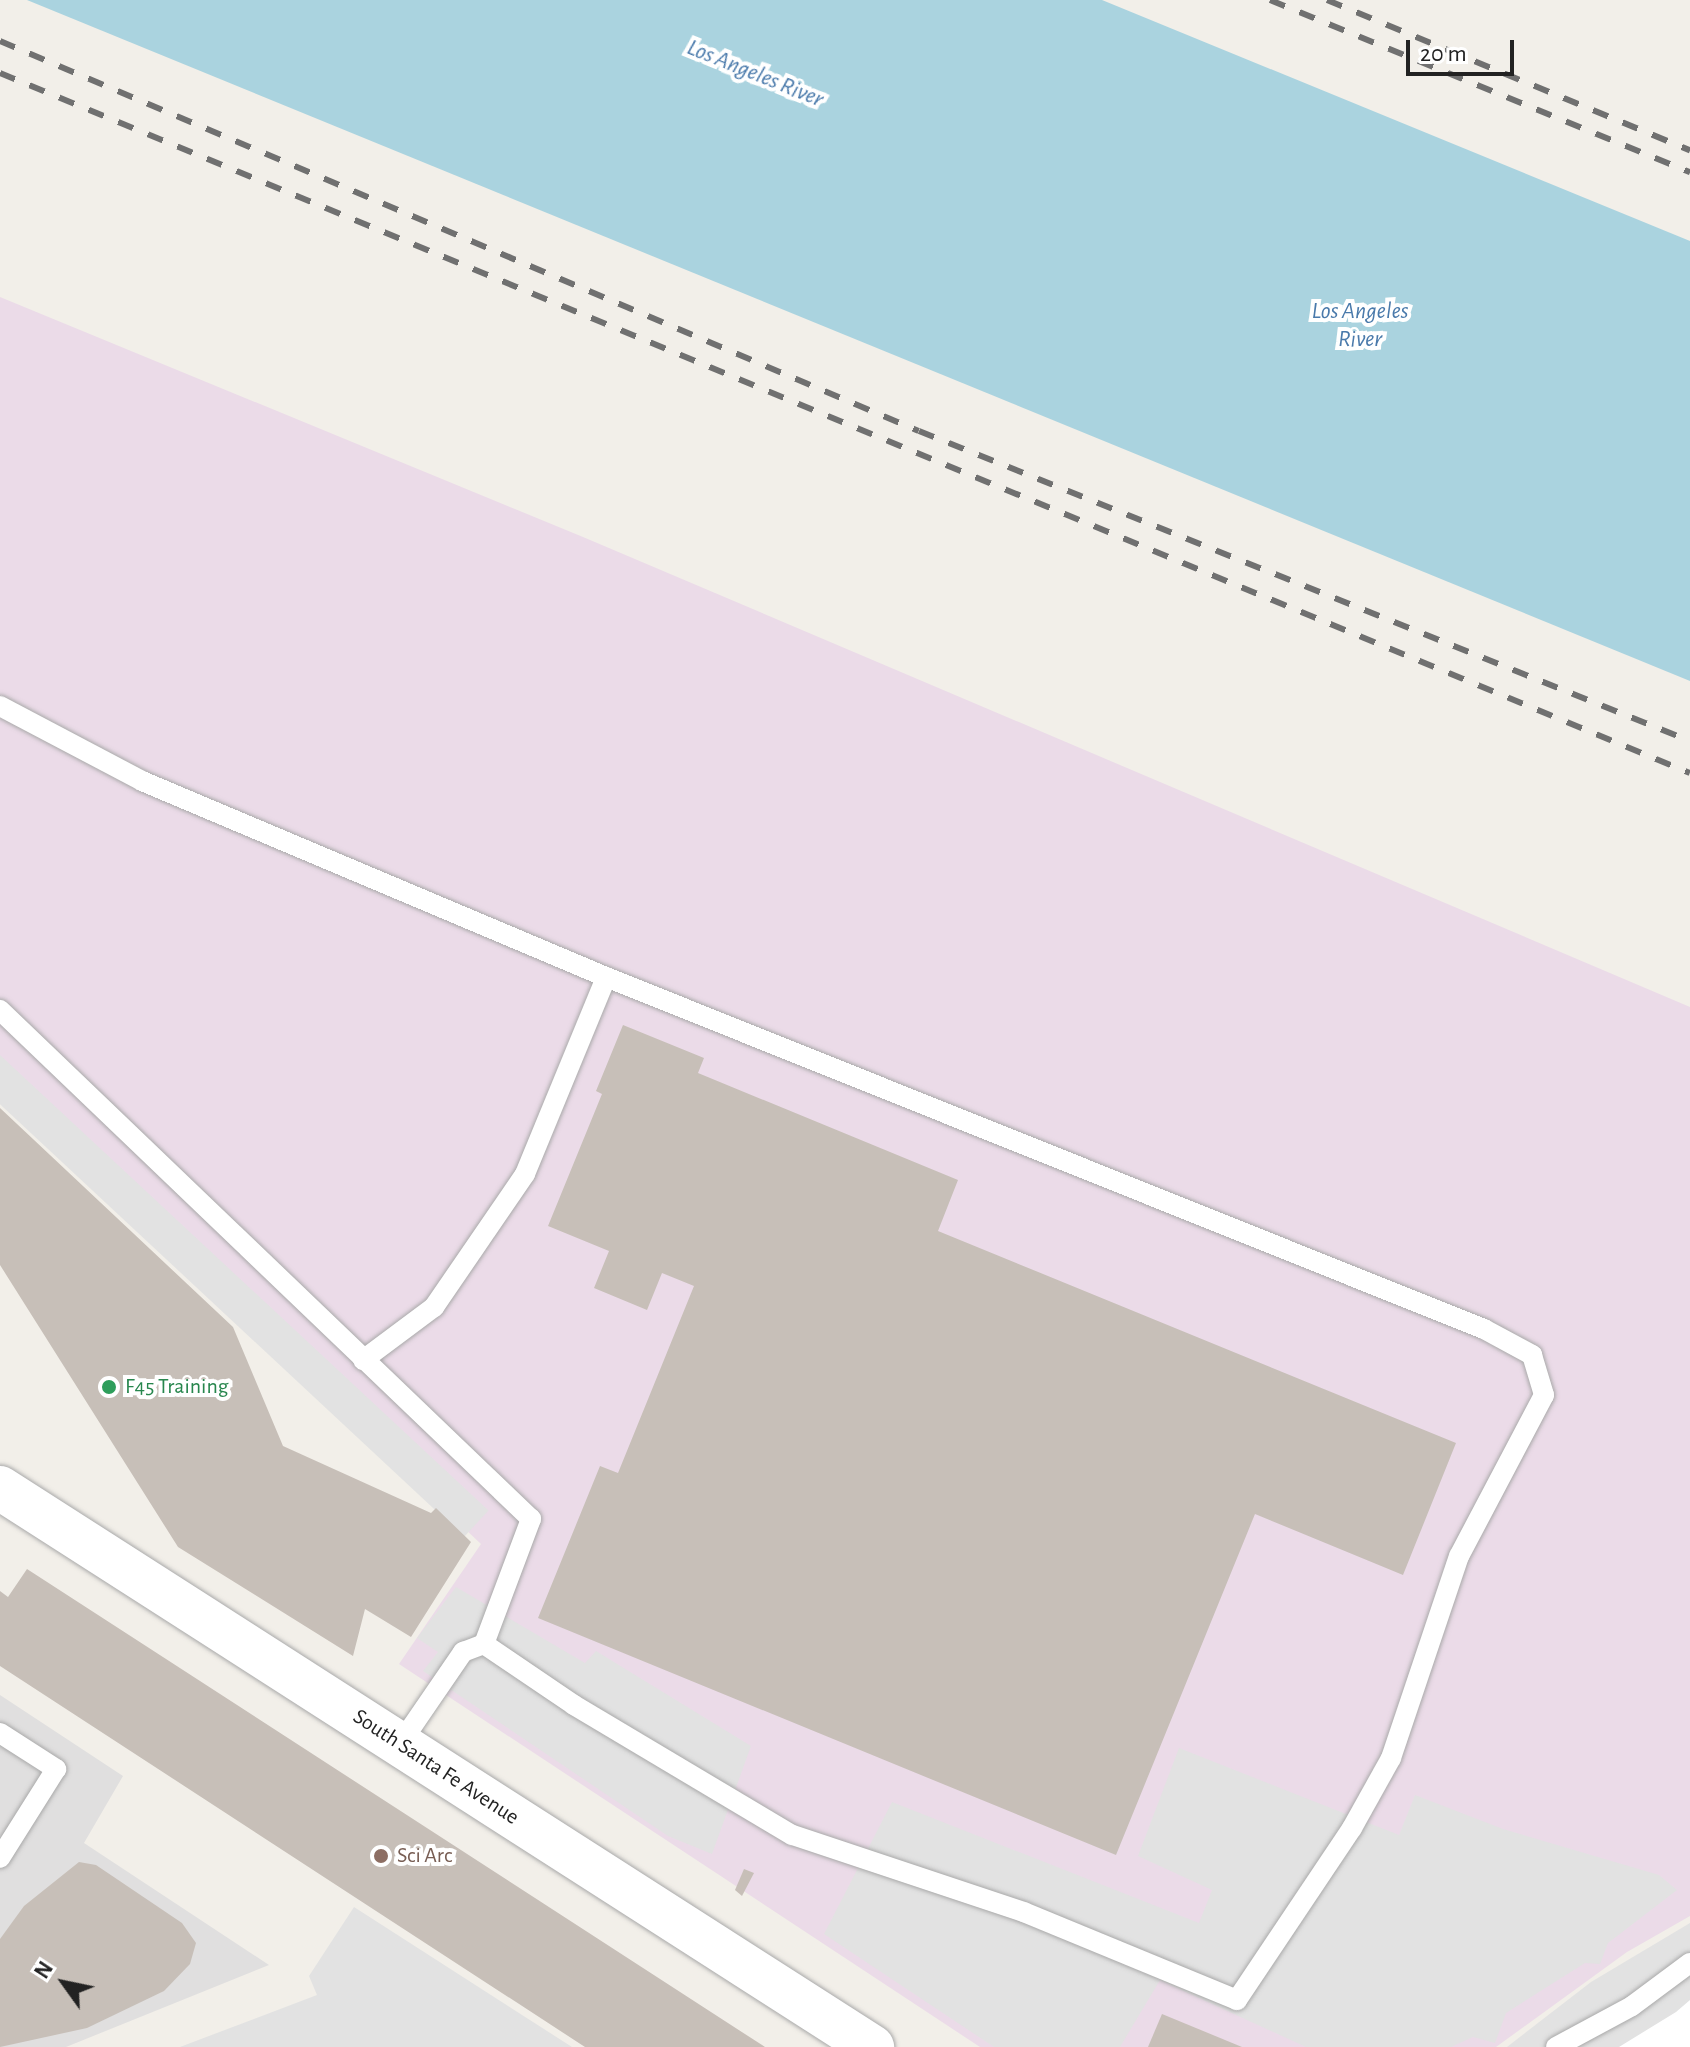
<!DOCTYPE html>
<style>
body{margin:0}
#map{position:relative;width:1690px;height:2047px;overflow:hidden;background:#f2efe9;font-family:"Alegreya Sans",sans-serif}
div>[style]{position:absolute}
.residential>*{inset:0;background:#e0dfdf}
.industrial>*{inset:0;background:#ebdbe8}
.parking>*{inset:0;background:#e2e2e2;transform-origin:0 0}
.water>*{inset:0;background:#aad3df}
.pier>*{inset:0;background:#fff}
.building>*{inset:0;background:#c7bfb8}
.roads{filter:drop-shadow(0 0 2px #a9a9a9) drop-shadow(0 0 2px #a9a9a9)}
.service>*{height:20px;margin:-10px;padding:0 10px;transform-origin:10px;border-radius:10px;background:#fff}
.tertiary>*{height:44px;margin:-22px;padding:0 22px;transform-origin:22px;border-radius:22px;background:#fff}
.rail>*{height:6px;margin-top:-3px;transform-origin:0;background:repeating-linear-gradient(90deg,#707070 0 16px,transparent 0 32px)}
.dots>*{width:22px;height:22px;translate:-50% -50%;box-sizing:border-box;border:4px solid #fff;border-radius:50%}
span{translate:-50% -50%;white-space:nowrap;text-align:center;line-height:1.15;-webkit-text-stroke:8px #fff;paint-order:stroke}
.leisure-label{font-size:22px;color:#27864d}
.left{translate:0 -50%;text-align:left}
.street-label{font-size:22px;color:#222}
.education-label{font-size:22px;color:#785e54}
.water-label{font-size:24px;color:#4a7aab;font-style:italic}
.north{position:absolute;left:24px;top:1943px;width:80px;height:80px;-webkit-text-stroke:6px #fff;paint-order:stroke;rotate:303deg;font-size:22px;font-weight:700;line-height:32px;text-align:center;color:#222}
.north::after{content:'';display:block;margin:auto;width:28px;height:36px;background:#222;clip-path:polygon(50% 0,100% 100%,50% 72%,0 100%)}
.scale{position:absolute;left:1406px;top:40px;width:108px;height:36px;box-sizing:border-box;border:4px solid #222;border-top:0;padding-left:10px;font-size:24px;line-height:28px;white-space:nowrap;color:#222;-webkit-text-stroke:6px #fff;paint-order:stroke}
</style>
<div id="map">
<div class="residential">
<div style="clip-path:polygon(0 1695px,123px 1776px,84px 1843px,269px 1965px,66px 2047px,0 2047px)"></div>
</div>
<div class="industrial">
<div style="clip-path:polygon(0 297px,583px 537px,1690px 1007px,1690px 1916px,1627px 1952px,1496px 2047px,980px 2047px,399px 1664px,481px 1544px,0 1091px)"></div>
</div>
<div class="parking">
<div style="left:0;top:1055px;width:668px;height:36px;rotate:43deg"></div>
<div style="clip-path:polygon(456px 1587px,585px 1663px,596px 1651px,751px 1746px,712px 1854px,668px 1836px,423px 1671px,438px 1652px,417px 1638px)"></div>
<div style="clip-path:polygon(1179px 1748px,1399px 1835px,1415px 1795px,1503px 1829px,1659px 1875px,1677px 1890px,1608px 1943px,1600px 1964px,1585px 1963px,1506px 2013px,1495px 2043px,1473px 2037px,1451px 2047px,1306px 2047px,1160px 1980px,1120px 2047px,994px 2047px,824px 1934px,892px 1802px,1199px 1923px,1212px 1890px,1138px 1856px)"></div>
<div style="clip-path:polygon(354px 1907px,572px 2047px,180px 2047px,317px 1995px,309px 1976px)"></div>
<div style="clip-path:polygon(1690px 1923px,1690px 2047px,1507px 2047px,1591px 1982px)"></div>
</div>
<div class="water">
<div style="clip-path:polygon(27px 0,1102px 0,1690px 241px,1690px 681px)"></div>
</div>
<div class="pier">
<div style="clip-path:polygon(1690px 2000px,1690px 2047px,1619px 2047px,1676px 2012px)"></div>
</div>
<div class="building">
<div style="clip-path:polygon(623px 1025px,704px 1058px,698px 1073px,958px 1180px,938px 1231px,1456px 1443px,1403px 1575px,1255px 1514px,1116px 1855px,538px 1618px,600px 1466px,618px 1473px,694px 1286px,662px 1273px,647px 1310px,594px 1288px,609px 1251px,548px 1226px,602px 1094px,596px 1091px)"></div>
<div style="clip-path:polygon(0 1108px,233px 1327px,283px 1446px,431px 1513px,436px 1508px,471px 1542px,411px 1637px,365px 1609px,353px 1656px,178px 1547px,0 1265px)"></div>
<div style="clip-path:polygon(27px 1569px,765px 2047px,585px 2047px,0 1666px,0 1591px,8px 1597px)"></div>
<div style="clip-path:polygon(79px 1862px,96px 1865px,182px 1923px,196px 1943px,190px 1964px,164px 1991px,87px 2028px,0 2047px,0 1939px,24px 1906px)"></div>
<div style="clip-path:polygon(744px 1869px,754px 1873px,742px 1896px,735px 1890px)"></div>
<div style="clip-path:polygon(1162px 2014px,1242px 2047px,1148px 2047px)"></div>
</div>
<div class="roads">
<div class="service">
<div style="left:0;top:706px;width:161px;rotate:27.8deg"></div>
<div style="left:142px;top:781px;width:504px;rotate:22.9deg"></div>
<div style="left:606px;top:977px;width:946px;rotate:21.85deg"></div>
<div style="left:1484px;top:1329px;width:55px;rotate:28.4deg"></div>
<div style="left:1532px;top:1355px;width:42px;rotate:73.3deg"></div>
<div style="left:1544px;top:1395px;width:182px;rotate:117.8deg"></div>
<div style="left:1459px;top:1556px;width:213px;rotate:108.6deg"></div>
<div style="left:1391px;top:1758px;width:80px;rotate:119.1deg"></div>
<div style="left:1352px;top:1828px;width:207px;rotate:123.8deg"></div>
<div style="left:1237px;top:2000px;width:230px;rotate:-157.6deg"></div>
<div style="left:1024px;top:1912px;width:244px;rotate:-161.6deg"></div>
<div style="left:792px;top:1835px;width:254px;rotate:-149.2deg"></div>
<div style="left:574px;top:1705px;width:109px;rotate:-145.9deg"></div>
<div style="left:484px;top:1644px;width:134px;rotate:-69.4deg"></div>
<div style="left:531px;top:1519px;width:736px;rotate:-136.21deg"></div>
<div style="left:363px;top:1360px;width:89px;rotate:-36.7deg"></div>
<div style="left:434px;top:1307px;width:161px;rotate:-55.6deg"></div>
<div style="left:525px;top:1174px;width:213px;rotate:-67.6deg"></div>
<div style="left:0;top:1733px;width:67px;rotate:32.7deg"></div>
<div style="left:56px;top:1769px;width:105px;rotate:122.2deg"></div>
<div style="left:400px;top:1744px;width:112px;rotate:-55.6deg"></div>
<div style="left:463px;top:1652px;width:22px;rotate:-21deg"></div>
<div style="left:1556px;top:2047px;width:86px;rotate:-28.3deg"></div>
<div style="left:1632px;top:2006px;width:72px;rotate:-36.6deg"></div>
</div>
<div class="tertiary">
<div style="left:0;top:1488px;width:1036px;rotate:32.66deg"></div>
</div>
</div>
<div class="rail">
<div style="left:1270px;top:0;width:454px;rotate:22.3deg"></div>
<div style="left:1327px;top:0;width:393px;rotate:22.5deg"></div>
<div style="left:0;top:41px;width:998px;rotate:23deg"></div>
<div style="left:919px;top:431px;width:831px;rotate:21.9deg"></div>
<div style="left:0;top:73px;width:1829px;rotate:22.5deg"></div>
</div>
<div class="dots">
<div style="left:109px;top:1387px;background:#2e9e5b"></div>
<div style="left:381px;top:1856px;background:#8d6e63"></div>
</div>
<div class="leisure-label">
<span class="left" style="left:125px;top:1387px">F45 Training</span>
</div>
<div class="street-label">
<span style="left:436px;top:1767px;rotate:33deg">South Santa Fe Avenue</span>
</div>
<div class="education-label">
<span class="left" style="left:397px;top:1856px">Sci Arc</span>
</div>
<div class="water-label">
<span style="left:755px;top:74px;rotate:22deg">Los Angeles River</span>
<span style="left:1360px;top:326px">Los Angeles<br>River</span>
</div>
<div class="north">N</div>
<div class="scale">20 m</div>
</div>
